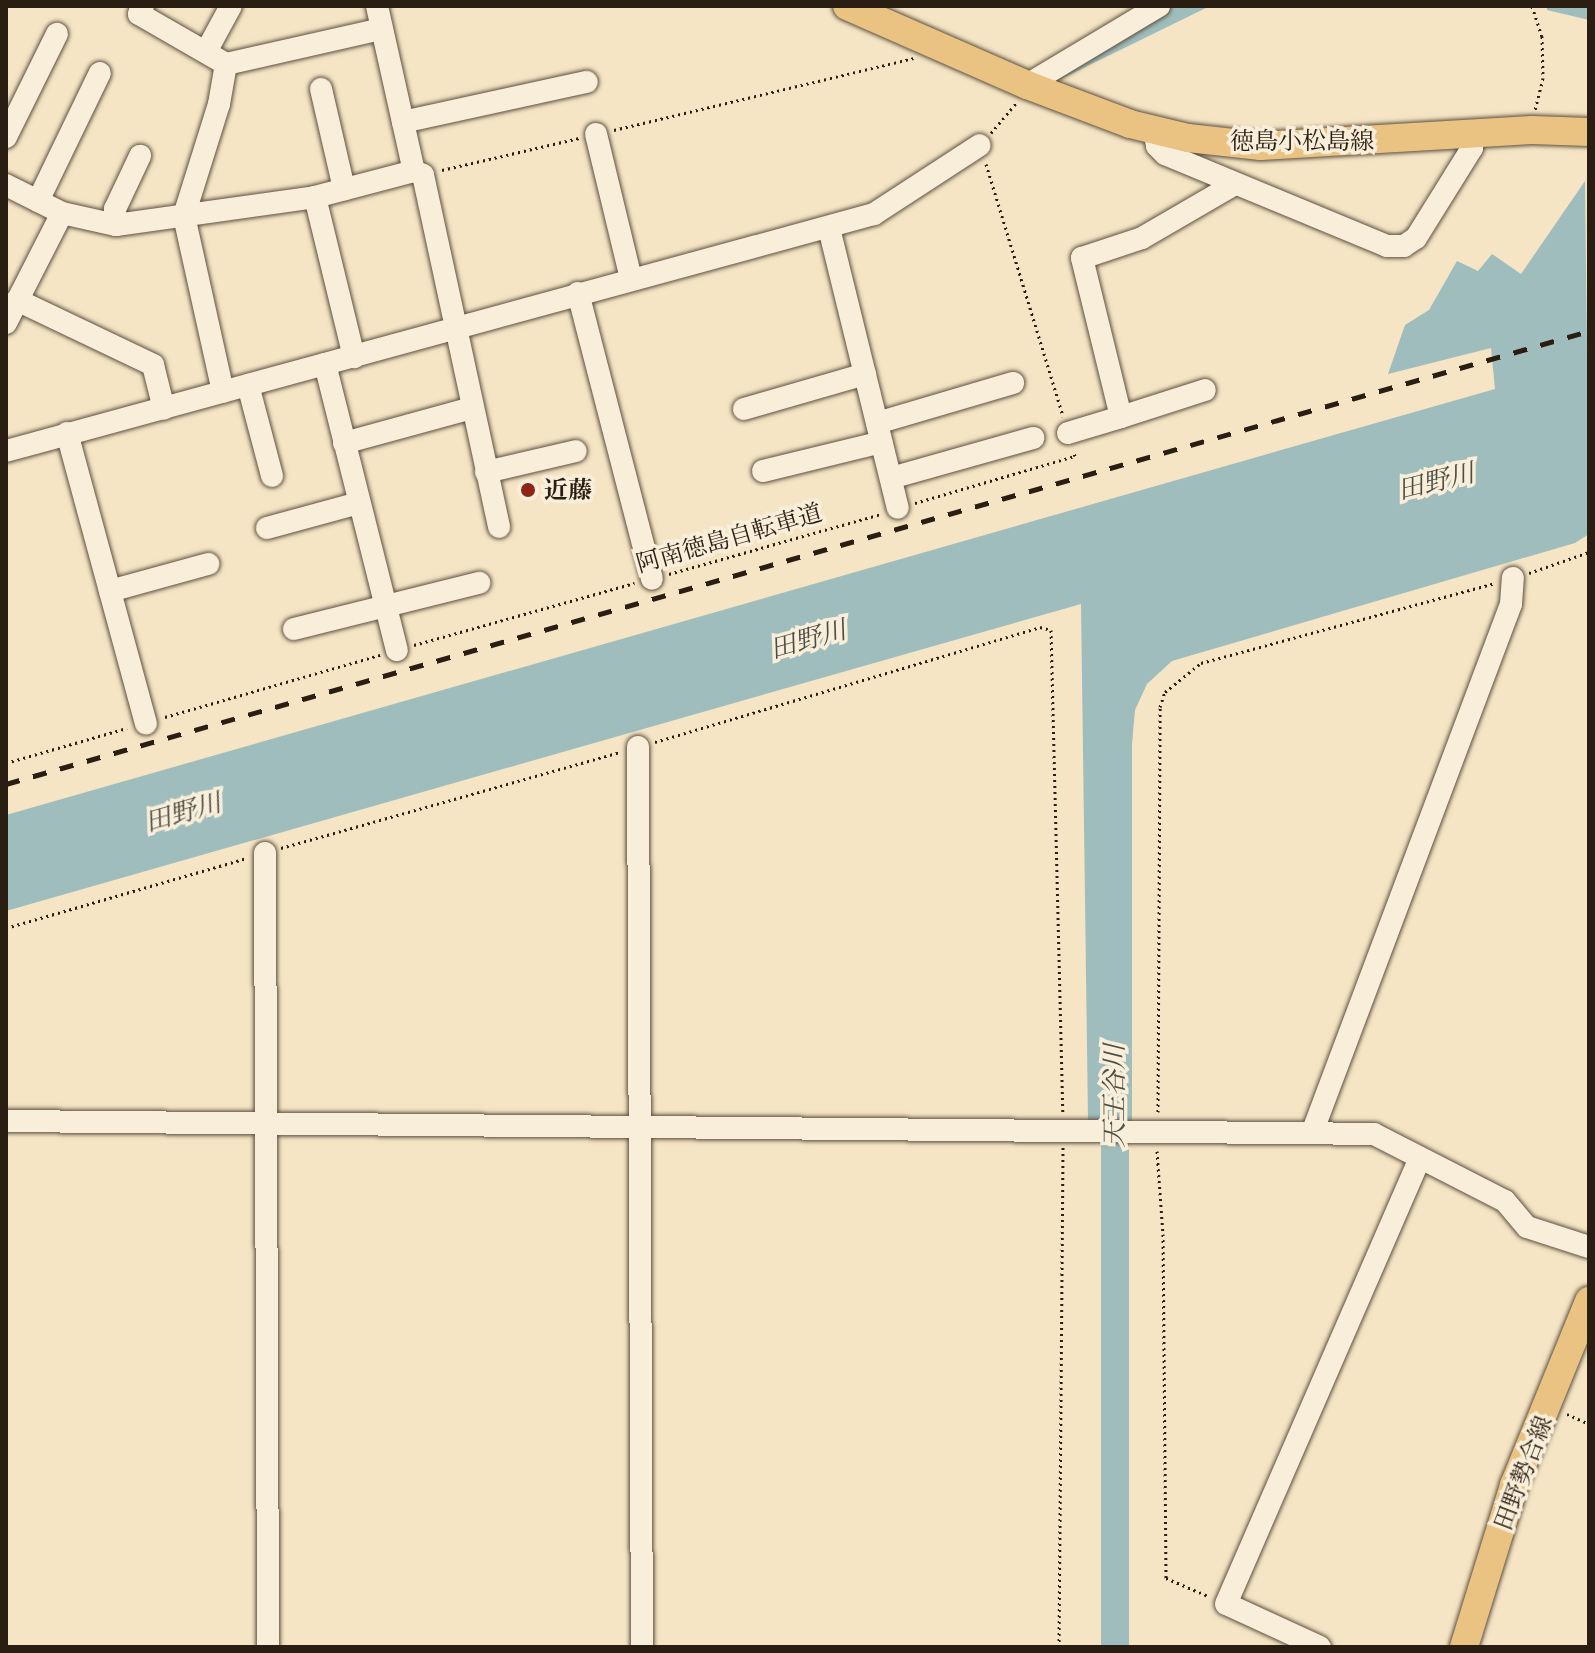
<!DOCTYPE html>
<meta charset="utf-8">
<style>
body{margin:0}
#map{position:relative;width:1595px;height:1653px;overflow:hidden;background:#f5e5c5;font-family:"Libre Caslon Text","Noto Serif JP",serif}
div>[style]{position:absolute}
.water>*{inset:0;background:#9fbdbd}
.river>*{height:28px;margin:-14px;padding:0 14px;transform-origin:14px;border-radius:14px;background:#9fbdbd}
.path>*{height:3px;margin-top:-1.5px;transform-origin:0;background:repeating-linear-gradient(90deg,#2a1e12 0 2px,transparent 0 6px)}
.roads{filter:drop-shadow(0 0 2px #5d503f) drop-shadow(0 0 2px #5d503f)}
.minor>*{height:22px;margin:-11px;padding:0 11px;transform-origin:11px;border-radius:11px;background:#f8eed9}
.major>*{height:28px;margin:-14px;padding:0 14px;transform-origin:14px;border-radius:14px;background:#eac282}
.rail>*{height:5px;margin-top:-2.5px;transform-origin:0;background:repeating-linear-gradient(90deg,#2a1e12 0 14px,transparent 0 28px)}
.dots>*{width:22px;height:22px;translate:-50% -50%;box-sizing:border-box;border:4px solid #f8eed9;border-radius:50%}
span{translate:-50% -50%;white-space:nowrap;text-align:center;line-height:1.15;-webkit-text-stroke:7px #f8eed9;paint-order:stroke}
.street-label{font-size:24px;color:#2a1e12}
.poi-label{font-size:24px;color:#2a1e12;font-weight:700}
.left{translate:0 -50%;text-align:left}
.water-label{font-size:26px;color:#4d4e45;font-style:italic}
.frame{position:absolute;inset:0;border:8px solid #2a1e12;pointer-events:none}
</style>
<div id="map">
<div class="water">
<div style="clip-path:polygon(1149px 6px,1227px 6px,1206px 8px,1061px 79px,1057px 66px)"></div>
<div style="clip-path:polygon(1547px 6px,1589px 6px,1589px 20px,1547px 10px)"></div>
<div style="clip-path:polygon(1585px 181px,1589px 534px,1575px 543px,1172px 661px,1147px 684px,1135px 710px,1132px 744px,1132px 1123px,1088px 1121px,1081px 604px,6px 911px,6px 815px,1495px 389px,1491px 348px,1388px 374px,1405px 325px,1429px 310px,1457px 261px,1478px 271px,1492px 254px,1521px 274px)"></div>
</div>
<div class="river">
<div style="left:1115px;top:1104px;width:543px;rotate:90deg"></div>
</div>
<div class="path">
<div style="left:1532px;top:6px;width:32px;rotate:72deg"></div>
<div style="left:1542px;top:36px;width:42px;rotate:88.6deg"></div>
<div style="left:1543px;top:78px;width:33px;rotate:104deg"></div>
<div style="left:614px;top:130px;width:308px;rotate:-13.5deg"></div>
<div style="left:991px;top:133px;width:40px;rotate:-50deg"></div>
<div style="left:986px;top:164px;width:264px;rotate:73deg"></div>
<div style="left:442px;top:170px;width:141px;rotate:-13.1deg"></div>
<div style="left:915px;top:503px;width:167px;rotate:-16.4deg"></div>
<div style="left:1075px;top:456px;width:5px;rotate:-112deg"></div>
<div style="left:1529px;top:573px;width:64px;rotate:-19.3deg"></div>
<div style="left:669px;top:574px;width:220px;rotate:-15.8deg"></div>
<div style="left:414px;top:645px;width:229px;rotate:-15.7deg"></div>
<div style="left:165px;top:717px;width:224px;rotate:-16.1deg"></div>
<div style="left:655px;top:742px;width:402px;rotate:-16.6deg"></div>
<div style="left:1040px;top:627px;width:11px;rotate:15deg"></div>
<div style="left:1051px;top:630px;width:482px;rotate:88.6deg"></div>
<div style="left:6px;top:763px;width:126px;rotate:-16.1deg"></div>
<div style="left:281px;top:848px;width:352px;rotate:-15.8deg"></div>
<div style="left:6px;top:928px;width:251px;rotate:-16.2deg"></div>
<div style="left:1158px;top:1112px;width:405px;rotate:-89.7deg"></div>
<div style="left:1160px;top:707px;width:16px;rotate:-72deg"></div>
<div style="left:1165px;top:692px;width:46px;rotate:-38.9deg"></div>
<div style="left:1201px;top:663px;width:305px;rotate:-15.2deg"></div>
<div style="left:1157px;top:1151px;width:83px;rotate:85.9deg"></div>
<div style="left:1163px;top:1234px;width:344px;rotate:89.5deg"></div>
<div style="left:1166px;top:1578px;width:46px;rotate:23.2deg"></div>
<div style="left:1567px;top:1414px;width:24px;rotate:24deg"></div>
<div style="left:1059px;top:1647px;width:500px;rotate:-89.54deg"></div>
</div>
<div class="roads">
<div class="minor">
<div style="left:143px;top:6px;width:9px;rotate:117deg"></div>
<div style="left:139px;top:14px;width:100px;rotate:29.9deg"></div>
<div style="left:226px;top:64px;width:41px;rotate:99.9deg"></div>
<div style="left:219px;top:104px;width:117px;rotate:107.4deg"></div>
<div style="left:184px;top:216px;width:180px;rotate:77.5deg"></div>
<div style="left:377px;top:6px;width:169px;rotate:77.4deg"></div>
<div style="left:414px;top:171px;width:10px;rotate:24deg"></div>
<div style="left:423px;top:175px;width:360px;rotate:77.8deg"></div>
<div style="left:207px;top:50px;width:50px;rotate:-61.4deg"></div>
<div style="left:226px;top:64px;width:159px;rotate:-12.7deg"></div>
<div style="left:1027px;top:85px;width:154px;rotate:-30.9deg"></div>
<div style="left:321px;top:89px;width:103px;rotate:77deg"></div>
<div style="left:403px;top:122px;width:188px;rotate:-12.3deg"></div>
<div style="left:1154px;top:130px;width:16px;rotate:79deg"></div>
<div style="left:1157px;top:146px;width:11px;rotate:45deg"></div>
<div style="left:1165px;top:154px;width:240px;rotate:22.5deg"></div>
<div style="left:1387px;top:246px;width:17px"></div>
<div style="left:1404px;top:246px;width:14px;rotate:-34deg"></div>
<div style="left:1416px;top:238px;width:106px;rotate:-58.1deg"></div>
<div style="left:1472px;top:148px;width:14px;rotate:-86deg"></div>
<div style="left:596px;top:134px;width:149px;rotate:76.4deg"></div>
<div style="left:6px;top:137px;width:115px;rotate:-63.7deg"></div>
<div style="left:6px;top:185px;width:63px;rotate:26.6deg"></div>
<div style="left:62px;top:213px;width:55px;rotate:12.5deg"></div>
<div style="left:116px;top:225px;width:201px;rotate:-8deg"></div>
<div style="left:315px;top:197px;width:102px;rotate:-14.7deg"></div>
<div style="left:315px;top:197px;width:165px;rotate:76.3deg"></div>
<div style="left:38px;top:201px;width:142px;rotate:-64.2deg"></div>
<div style="left:116px;top:225px;width:16px;rotate:-94deg"></div>
<div style="left:115px;top:209px;width:59px;rotate:-64.7deg"></div>
<div style="left:829px;top:228px;width:288px;rotate:76.2deg"></div>
<div style="left:578px;top:293px;width:295px;rotate:75.5deg"></div>
<div style="left:17px;top:300px;width:151px;rotate:25.5deg"></div>
<div style="left:153px;top:365px;width:45px;rotate:76deg"></div>
<div style="left:6px;top:323px;width:123px;rotate:-63deg"></div>
<div style="left:325px;top:364px;width:295px;rotate:75.9deg"></div>
<div style="left:248px;top:385px;width:94px;rotate:75.2deg"></div>
<div style="left:744px;top:409px;width:126px;rotate:-16.1deg"></div>
<div style="left:1121px;top:417px;width:88px;rotate:-17.8deg"></div>
<div style="left:877px;top:423px;width:142px;rotate:-16.4deg"></div>
<div style="left:67px;top:433px;width:301px;rotate:74.8deg"></div>
<div style="left:1068px;top:433px;width:55px;rotate:-16.8deg"></div>
<div style="left:1121px;top:417px;width:164px;rotate:-103.8deg"></div>
<div style="left:1082px;top:258px;width:63px;rotate:-18.4deg"></div>
<div style="left:1142px;top:238px;width:105px;rotate:-30.2deg"></div>
<div style="left:344px;top:443px;width:133px;rotate:-15.3deg"></div>
<div style="left:6px;top:451px;width:900px;rotate:-15.27deg"></div>
<div style="left:874px;top:214px;width:126px;rotate:-33.1deg"></div>
<div style="left:763px;top:471px;width:122px;rotate:-13.7deg"></div>
<div style="left:486px;top:472px;width:92px;rotate:-13.1deg"></div>
<div style="left:891px;top:478px;width:148px;rotate:-15.7deg"></div>
<div style="left:267px;top:528px;width:95px;rotate:-15.2deg"></div>
<div style="left:110px;top:591px;width:102px;rotate:-15.4deg"></div>
<div style="left:294px;top:629px;width:191px;rotate:-14deg"></div>
<div style="left:638px;top:747px;width:900px;rotate:89.75deg"></div>
<div style="left:265px;top:853px;width:794px;rotate:89.78deg"></div>
<div style="left:6px;top:1121px;width:1368px;rotate:0.54deg"></div>
<div style="left:1374px;top:1134px;width:147px;rotate:27.1deg"></div>
<div style="left:1505px;top:1201px;width:34px;rotate:50deg"></div>
<div style="left:1527px;top:1227px;width:65px;rotate:17.9deg"></div>
<div style="left:1312px;top:1133px;width:565px;rotate:-69.38deg"></div>
<div style="left:1511px;top:604px;width:26px;rotate:-86deg"></div>
<div style="left:1320px;top:1647px;width:103px;rotate:-155.4deg"></div>
<div style="left:1226px;top:1604px;width:486px;rotate:-66.5deg"></div>
</div>
<div class="major">
<div style="left:847px;top:6px;width:197px;rotate:23.7deg"></div>
<div style="left:1027px;top:85px;width:110px;rotate:20.7deg"></div>
<div style="left:1130px;top:124px;width:60px;rotate:13.6deg"></div>
<div style="left:1188px;top:138px;width:73px;rotate:6.3deg"></div>
<div style="left:1261px;top:146px;width:271px;rotate:-3.4deg"></div>
<div style="left:1532px;top:130px;width:57px;rotate:2deg"></div>
<div style="left:1464px;top:1647px;width:170px;rotate:-72.8deg"></div>
<div style="left:1514px;top:1485px;width:199px;rotate:-67.8deg"></div>
</div>
</div>
<div class="rail">
<div style="left:6px;top:784px;width:1647px;rotate:-15.97deg"></div>
</div>
<div class="dots">
<div style="left:528px;top:490px;background:#8f2418"></div>
</div>
<div class="street-label">
<span style="left:1302px;top:141px">徳島小松島線</span>
<span style="left:729px;top:538px;rotate:-16deg">阿南徳島自転車道</span>
<span style="left:1523px;top:1473px;rotate:-69deg">田野勢合線</span>
</div>
<div class="poi-label">
<span class="left" style="left:544px;top:490px">近藤</span>
</div>
<div class="water-label">
<span style="left:1436px;top:482px;rotate:-14deg">田野川</span>
<span style="left:808px;top:640px;rotate:-16deg">田野川</span>
<span style="left:183px;top:813px;rotate:-16deg">田野川</span>
<span style="left:1115px;top:1096px;rotate:-90deg">天王谷川</span>
</div>
<div class="frame"></div>
</div>
